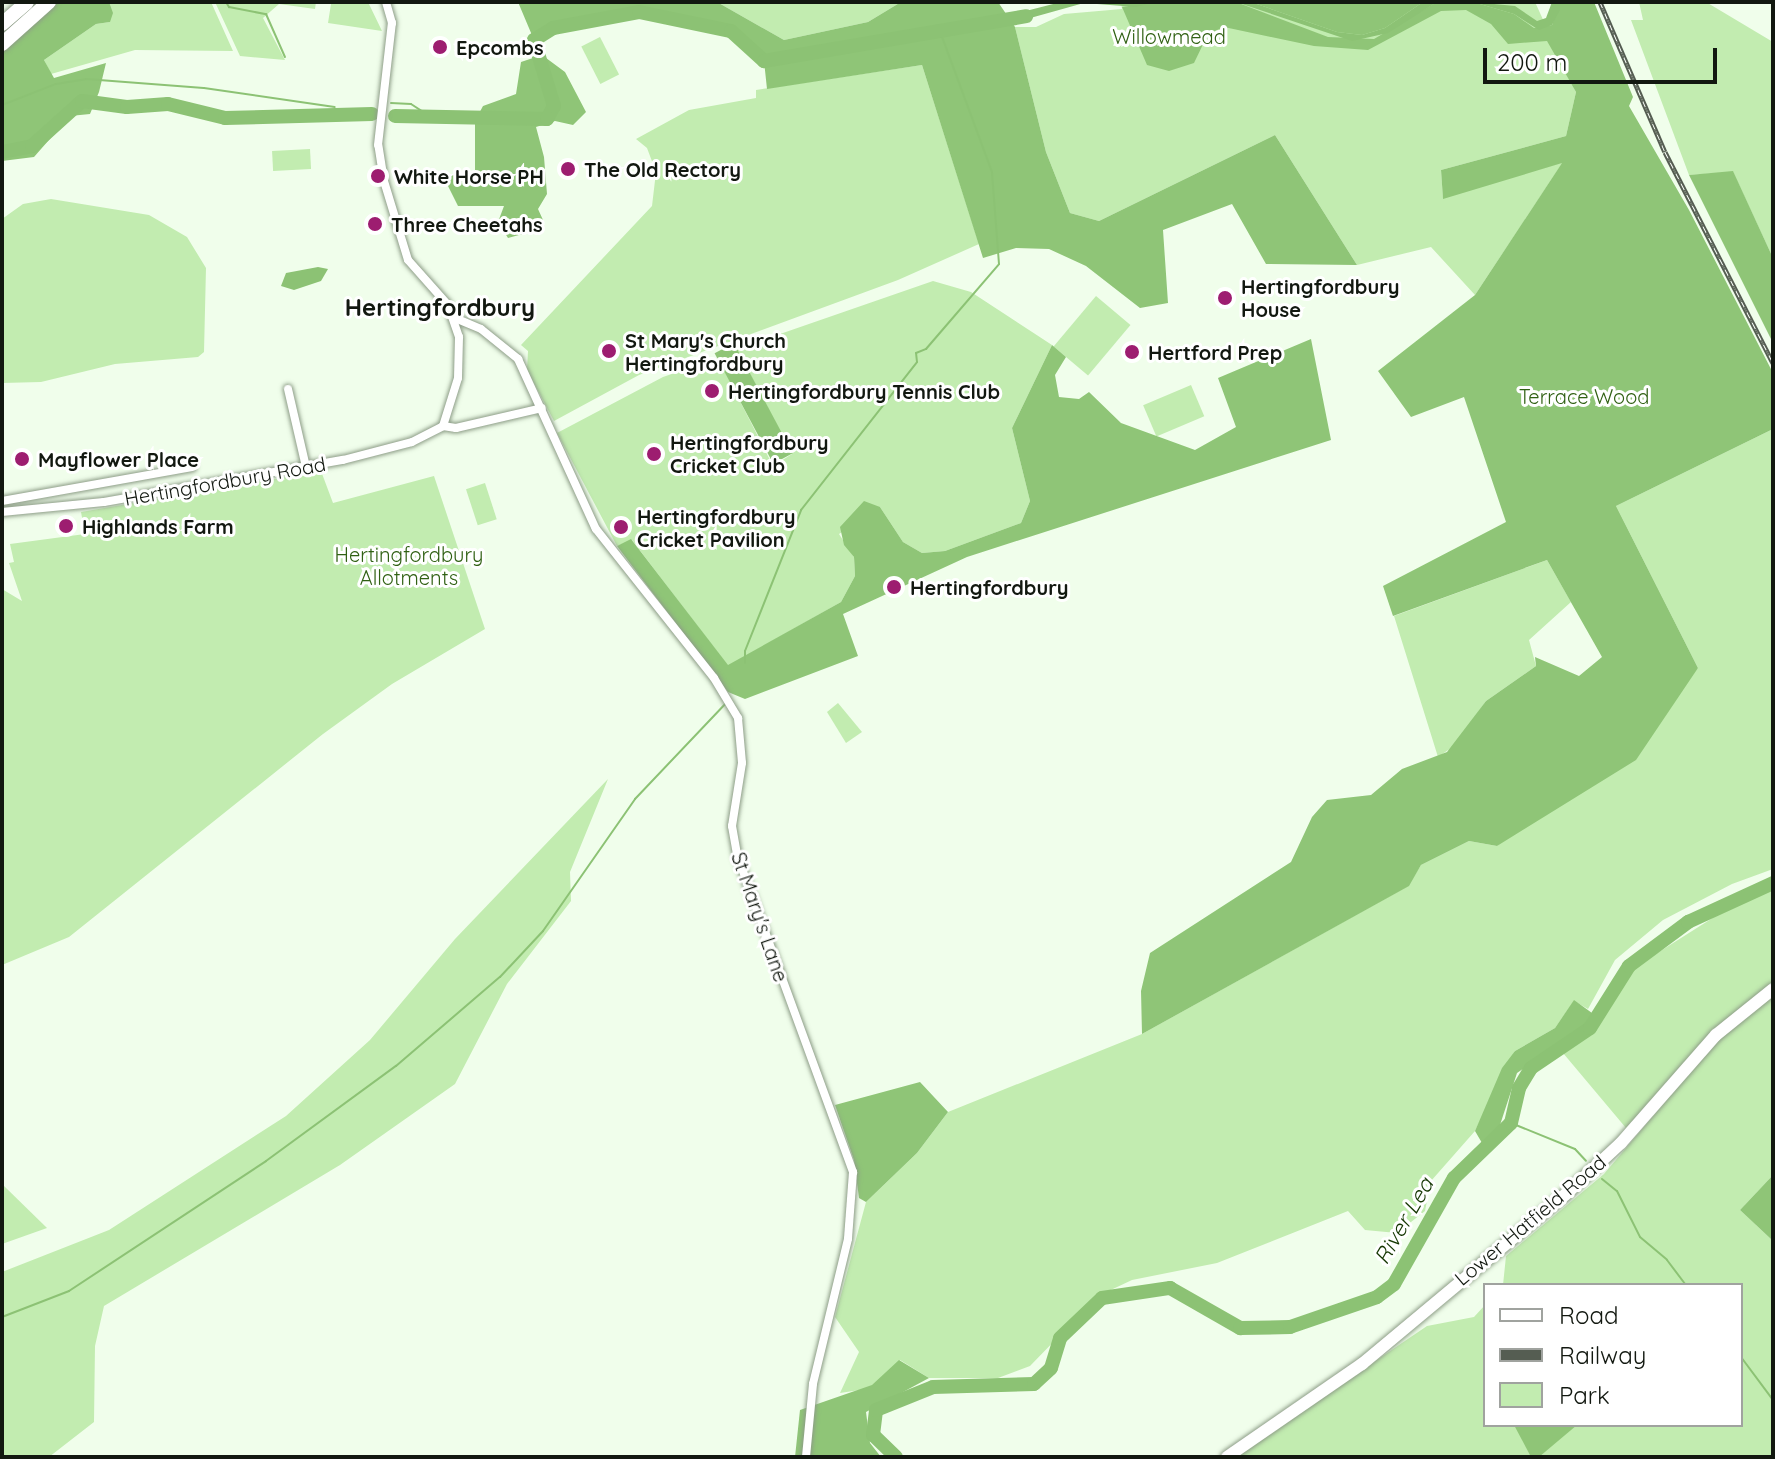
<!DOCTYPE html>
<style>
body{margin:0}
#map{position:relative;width:1775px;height:1459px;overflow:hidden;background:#f0feeb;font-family:Quicksand,sans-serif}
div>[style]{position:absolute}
.green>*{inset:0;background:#c2ecb0;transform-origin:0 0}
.forest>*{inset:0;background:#8fc577;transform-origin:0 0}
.water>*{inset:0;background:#8cc274}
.stream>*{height:2px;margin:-1px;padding:0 1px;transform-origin:1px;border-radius:1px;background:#8cc274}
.river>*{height:14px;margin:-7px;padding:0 7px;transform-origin:7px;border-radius:7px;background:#8cc274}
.roads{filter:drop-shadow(0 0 2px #8d9d87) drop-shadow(0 0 2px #8d9d87)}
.minor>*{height:8px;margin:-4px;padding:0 4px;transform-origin:4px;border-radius:4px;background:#fff}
.secondary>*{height:12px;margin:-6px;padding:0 6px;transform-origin:6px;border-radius:6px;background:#fff}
.trunk>*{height:14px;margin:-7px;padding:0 7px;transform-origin:7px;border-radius:7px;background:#fff}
.rail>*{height:5px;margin-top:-2.5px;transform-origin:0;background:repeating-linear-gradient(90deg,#fff 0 6px,#555d52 0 12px);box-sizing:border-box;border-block:2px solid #555d52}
.dots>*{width:22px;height:22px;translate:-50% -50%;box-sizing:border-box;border:4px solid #fff;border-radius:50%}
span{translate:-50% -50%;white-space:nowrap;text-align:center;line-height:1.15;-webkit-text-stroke:6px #fff;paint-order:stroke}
.park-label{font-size:20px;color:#306113}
.poi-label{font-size:20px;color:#121810;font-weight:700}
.left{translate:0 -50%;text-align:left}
.street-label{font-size:20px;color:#121810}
.water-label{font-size:22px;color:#143600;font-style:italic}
.quarter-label{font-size:24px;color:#121810;font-weight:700}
.frame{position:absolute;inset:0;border:4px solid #121810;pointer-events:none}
.legend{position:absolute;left:1483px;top:1283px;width:260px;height:144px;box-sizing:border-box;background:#fff;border:2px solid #a0a39f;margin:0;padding:10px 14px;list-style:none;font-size:24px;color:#121810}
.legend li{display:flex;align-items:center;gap:16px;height:40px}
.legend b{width:40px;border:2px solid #a0a39f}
.scale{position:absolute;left:1483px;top:48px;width:234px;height:36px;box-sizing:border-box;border:4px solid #121810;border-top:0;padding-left:10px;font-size:24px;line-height:28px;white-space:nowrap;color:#121810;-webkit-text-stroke:6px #fff;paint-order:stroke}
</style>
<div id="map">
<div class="green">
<div style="clip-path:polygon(109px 2px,211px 2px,233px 51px,135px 50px,51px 74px,44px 60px,96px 24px,110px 22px)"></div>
<div style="clip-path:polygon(215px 2px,316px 2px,315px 9px,279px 4px,263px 18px,285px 60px,240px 56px)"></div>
<div style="clip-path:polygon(318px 2px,368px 2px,382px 31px,328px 23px,331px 4px)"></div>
<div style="clip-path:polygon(717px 2px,901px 2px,868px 22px,784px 40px)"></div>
<div style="clip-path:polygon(1121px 2px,1535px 2px,1576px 92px,1566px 136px,1441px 170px,1443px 198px,1563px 162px,1475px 295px,1431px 247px,1357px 265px,1275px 135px,1099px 221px,1070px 213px,1046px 152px,1015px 27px,1036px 27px,1064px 14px,1122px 9px)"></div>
<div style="clip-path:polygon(1639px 2px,1706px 2px,1773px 42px,1773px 258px,1733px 172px,1689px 175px,1631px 20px,1643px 20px)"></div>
<div style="left:600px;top:37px;width:42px;height:21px;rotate:63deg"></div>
<div style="clip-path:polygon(922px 65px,979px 244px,898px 280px,639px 375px,554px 421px,527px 370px,528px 351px,521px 345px,652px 206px,656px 172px,647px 148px,636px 139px,689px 110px,756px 98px,756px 90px)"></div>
<div style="left:310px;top:149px;width:20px;height:38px;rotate:87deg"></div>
<div style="clip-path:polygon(51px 199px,149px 215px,187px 237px,206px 268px,204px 352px,198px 357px,115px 364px,41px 382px,2px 383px,2px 219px,23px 204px)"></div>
<div style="clip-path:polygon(933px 281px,971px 292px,1052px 345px,1012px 428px,1030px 501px,1021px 523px,945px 551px,922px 553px,903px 542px,880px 507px,839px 534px,854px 557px,855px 576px,841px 602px,728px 666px,632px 540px,617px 546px,557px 433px,663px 377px,718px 358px,773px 466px,792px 454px,737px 349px)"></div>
<div style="left:1096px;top:296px;width:45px;height:66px;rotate:40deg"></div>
<div style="left:1191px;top:385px;width:34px;height:52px;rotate:67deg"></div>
<div style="clip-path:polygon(1773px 429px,1773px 869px,1732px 884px,1663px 920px,1615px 960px,1588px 1009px,1574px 1001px,1555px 1028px,1515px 1051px,1475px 1131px,1431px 1181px,1425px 1211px,1397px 1233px,1365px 1230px,1348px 1211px,1217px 1263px,1132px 1280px,1098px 1296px,1030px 1366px,998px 1378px,929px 1378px,900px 1360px,873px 1388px,840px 1393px,859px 1352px,835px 1317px,866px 1202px,917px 1153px,948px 1112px,1142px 1034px,1408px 886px,1421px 865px,1469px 841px,1497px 846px,1698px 668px,1616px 506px)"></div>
<div style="clip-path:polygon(321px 471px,333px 503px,434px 476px,485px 629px,392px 684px,323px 734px,69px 937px,2px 965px,2px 589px,22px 601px,9px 563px,14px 562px,10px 544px,85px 534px,81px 512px)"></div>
<div style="left:485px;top:483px;width:38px;height:20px;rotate:72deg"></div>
<div style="clip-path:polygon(1547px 560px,1571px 602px,1529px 640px,1536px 666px,1486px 701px,1454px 746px,1438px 757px,1394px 616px)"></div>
<div style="clip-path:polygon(838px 703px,862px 732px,846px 743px,827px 712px)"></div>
<div style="clip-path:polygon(608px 779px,570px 872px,571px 901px,507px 984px,455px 1084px,340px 1165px,104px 1306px,95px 1346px,94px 1422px,49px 1457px,2px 1457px,2px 1272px,109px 1230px,286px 1116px,370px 1040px,455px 939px)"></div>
<div style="clip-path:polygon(1773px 890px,1773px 983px,1714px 1031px,1626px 1128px,1563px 1053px,1596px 1029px,1632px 969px,1730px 907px)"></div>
<div style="clip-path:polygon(1773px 996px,1773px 1175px,1740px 1210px,1773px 1241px,1773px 1457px,1234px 1457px,1427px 1326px,1474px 1317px,1485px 1305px,1485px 1425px,1741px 1425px,1741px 1285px,1503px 1285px,1506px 1256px,1604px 1174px,1715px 1043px)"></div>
<div style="clip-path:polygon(2px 1184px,47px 1228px,2px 1244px)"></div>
</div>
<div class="forest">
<div style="clip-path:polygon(58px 2px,109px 2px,113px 13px,110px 22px,96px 24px,44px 60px,54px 78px,106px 63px,99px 92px,90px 114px,70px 116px,34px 157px,2px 161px,2px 53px)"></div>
<div style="clip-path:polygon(518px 2px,717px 2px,784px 40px,868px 22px,901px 2px,998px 2px,1015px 27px,1046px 152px,1070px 213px,1099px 221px,1275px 135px,1357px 265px,1266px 264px,1232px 204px,1163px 230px,1168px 303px,1140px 308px,1086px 266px,1049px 249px,1016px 248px,983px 258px,922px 65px,767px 89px,764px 61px,731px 31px,639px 12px,553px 28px,534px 40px)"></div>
<div style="clip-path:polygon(1156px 2px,1236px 2px,1328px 37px,1374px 39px,1437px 2px,1473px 2px,1514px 14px,1534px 28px,1552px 25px,1560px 2px,1594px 2px,1633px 97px,1629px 106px,1689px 210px,1773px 373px,1773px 429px,1616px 506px,1698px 668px,1636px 760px,1497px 846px,1469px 841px,1421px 865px,1409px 886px,1142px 1034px,1141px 991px,1150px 953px,1291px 862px,1312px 817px,1327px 800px,1371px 795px,1402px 769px,1447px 752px,1486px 701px,1536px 666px,1535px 657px,1579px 676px,1602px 657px,1547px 560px,1393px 616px,1383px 586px,1506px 522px,1464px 397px,1411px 417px,1378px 371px,1475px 295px,1562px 163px,1443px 199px,1441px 170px,1566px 136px,1576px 92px,1547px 41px,1508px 44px,1491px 24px,1466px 10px,1441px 11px,1368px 50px,1314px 46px,1224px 27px,1208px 34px,1194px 63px,1169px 71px,1147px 65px,1122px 7px)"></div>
<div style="clip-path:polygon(1251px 2px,1423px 2px,1385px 28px,1362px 35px,1337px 32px)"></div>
<div style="clip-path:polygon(542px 55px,565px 72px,586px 112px,573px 125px,555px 121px,536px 127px,544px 157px,547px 194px,538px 209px,543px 220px,530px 232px,508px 238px,498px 222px,504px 206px,458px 206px,446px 182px,452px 175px,468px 177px,475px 170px,475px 121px,483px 106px,516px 94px,521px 62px)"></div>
<div style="clip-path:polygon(1733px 171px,1773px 258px,1773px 343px,1689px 175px)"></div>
<div style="clip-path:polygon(1311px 339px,1331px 440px,967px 557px,843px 614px,858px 656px,745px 699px,728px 692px,617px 546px,631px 539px,728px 665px,841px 602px,855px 576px,854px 557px,844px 545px,840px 527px,864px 501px,880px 507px,903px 542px,922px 553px,945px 551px,1021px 523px,1030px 501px,1012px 428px,1052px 345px,1066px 357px,1055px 375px,1059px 397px,1079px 399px,1089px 392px,1121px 423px,1195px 450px,1236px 427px,1218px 378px)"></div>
<div style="left:734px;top:343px;width:125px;height:22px;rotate:62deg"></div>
<div style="clip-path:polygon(1574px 1000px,1592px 1013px,1584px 1026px,1517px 1073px,1500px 1125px,1482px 1143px,1475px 1131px,1502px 1068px,1515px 1051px,1555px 1028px)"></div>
<div style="clip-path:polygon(920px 1082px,948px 1112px,917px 1153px,866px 1202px,859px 1198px,854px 1160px,835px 1105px)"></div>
<div style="clip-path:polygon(1773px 1175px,1773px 1241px,1740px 1210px)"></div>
<div style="clip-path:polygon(899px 1360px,929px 1378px,866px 1412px,870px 1443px,881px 1457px,795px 1457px,800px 1410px,872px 1385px)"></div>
<div style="clip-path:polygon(1514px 1425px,1577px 1425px,1539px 1457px,1531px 1457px)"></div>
</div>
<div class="water">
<div style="clip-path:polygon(1061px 2px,1156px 2px,1136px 7px,1084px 3px,1012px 23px,1006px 16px)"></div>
<div style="clip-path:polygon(1236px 2px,1251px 2px,1337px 32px,1362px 35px,1385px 28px,1423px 2px,1437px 2px,1388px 33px,1352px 41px)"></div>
<div style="clip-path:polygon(1473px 2px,1515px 6px,1537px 21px,1546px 18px,1552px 2px,1560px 2px,1560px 10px,1552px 25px,1539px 30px,1514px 14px)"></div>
<div style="clip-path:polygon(318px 267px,328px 269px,321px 281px,294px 290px,281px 286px,286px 273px)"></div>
</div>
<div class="stream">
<div style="left:226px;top:2px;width:6px;rotate:59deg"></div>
<div style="left:229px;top:7px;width:38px;rotate:11deg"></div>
<div style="left:266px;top:14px;width:47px;rotate:66.2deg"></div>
<div style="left:391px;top:103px;width:20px;rotate:3deg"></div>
<div style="left:411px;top:104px;width:24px;rotate:33deg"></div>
<div style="left:2px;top:105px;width:58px;rotate:-21.3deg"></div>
<div style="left:56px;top:84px;width:30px;rotate:-9deg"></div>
<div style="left:86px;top:79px;width:118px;rotate:4.4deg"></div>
<div style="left:204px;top:88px;width:132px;rotate:8.3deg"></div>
<div style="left:745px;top:663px;width:12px;rotate:-90deg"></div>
<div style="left:745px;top:651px;width:152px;rotate:-68.3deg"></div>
<div style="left:801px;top:510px;width:188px;rotate:-51.9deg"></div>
<div style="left:917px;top:362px;width:9px;rotate:-96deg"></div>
<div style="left:916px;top:353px;width:11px;rotate:-22deg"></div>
<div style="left:926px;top:349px;width:112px;rotate:-49.3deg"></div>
<div style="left:999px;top:264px;width:92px;rotate:-94.4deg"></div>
<div style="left:992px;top:172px;width:147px;rotate:-110.3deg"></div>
<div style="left:1511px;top:1123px;width:69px;rotate:22.1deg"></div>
<div style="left:1575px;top:1149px;width:16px;rotate:47deg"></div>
<div style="left:1602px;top:1179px;width:19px;rotate:39deg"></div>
<div style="left:1617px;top:1191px;width:51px;rotate:63.4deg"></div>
<div style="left:1640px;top:1237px;width:35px;rotate:40deg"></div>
<div style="left:1667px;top:1260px;width:31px;rotate:53deg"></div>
<div style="left:2px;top:1317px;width:72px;rotate:-21.2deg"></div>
<div style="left:69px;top:1291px;width:236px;rotate:-33.4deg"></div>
<div style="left:266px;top:1161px;width:161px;rotate:-36.2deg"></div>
<div style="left:396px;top:1066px;width:137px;rotate:-40.6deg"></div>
<div style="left:500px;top:977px;width:63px;rotate:-46.9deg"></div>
<div style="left:543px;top:931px;width:161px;rotate:-55.1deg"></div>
<div style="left:635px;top:799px;width:131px;rotate:-46.5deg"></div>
<div style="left:1741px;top:1357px;width:54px;rotate:53.3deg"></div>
</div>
<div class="river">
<div style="left:395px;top:116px;width:152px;rotate:1.1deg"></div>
<div style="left:547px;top:119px;width:15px;rotate:-62deg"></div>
<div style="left:554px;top:106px;width:69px;rotate:-106.9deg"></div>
<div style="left:534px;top:40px;width:22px;rotate:-32deg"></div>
<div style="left:553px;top:28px;width:87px;rotate:-10.5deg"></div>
<div style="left:639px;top:12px;width:94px;rotate:11.7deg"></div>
<div style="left:731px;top:31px;width:45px;rotate:42.3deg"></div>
<div style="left:764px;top:61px;width:266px;rotate:-9.7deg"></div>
<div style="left:2px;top:152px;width:31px;rotate:-11deg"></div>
<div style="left:32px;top:146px;width:67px;rotate:-42deg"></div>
<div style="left:82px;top:101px;width:45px;rotate:7.6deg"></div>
<div style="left:127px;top:107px;width:41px;rotate:-4.2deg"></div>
<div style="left:168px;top:104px;width:59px;rotate:13.8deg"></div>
<div style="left:225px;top:118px;width:147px;rotate:-1.6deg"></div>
<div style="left:896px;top:1457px;width:32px;rotate:-136deg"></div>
<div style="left:873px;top:1435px;width:25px;rotate:-83deg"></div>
<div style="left:876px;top:1410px;width:61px;rotate:-22deg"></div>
<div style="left:933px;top:1387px;width:101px;rotate:-1.7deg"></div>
<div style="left:1034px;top:1384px;width:23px;rotate:-43deg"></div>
<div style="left:1051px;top:1368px;width:31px;rotate:-73deg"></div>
<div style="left:1060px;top:1338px;width:58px;rotate:-43.6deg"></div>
<div style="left:1102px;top:1298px;width:69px;rotate:-8.4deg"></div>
<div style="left:1170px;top:1288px;width:81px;rotate:29.7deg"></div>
<div style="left:1240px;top:1328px;width:50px;rotate:-1.1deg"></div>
<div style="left:1290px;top:1327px;width:92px;rotate:-19deg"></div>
<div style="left:1377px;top:1297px;width:21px;rotate:-37deg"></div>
<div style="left:1394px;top:1284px;width:122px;rotate:-60.5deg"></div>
<div style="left:1454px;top:1178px;width:79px;rotate:-44deg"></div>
<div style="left:1511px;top:1123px;width:36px;rotate:-77deg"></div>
<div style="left:1519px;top:1088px;width:23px;rotate:-59deg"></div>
<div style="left:1531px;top:1068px;width:71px;rotate:-34.1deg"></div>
<div style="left:1590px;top:1028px;width:73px;rotate:-57.8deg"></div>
<div style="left:1629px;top:966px;width:74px;rotate:-36.7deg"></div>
<div style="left:1688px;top:922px;width:94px;rotate:-24.6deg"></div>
</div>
<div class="roads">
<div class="minor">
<div style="left:455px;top:318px;width:28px;rotate:23deg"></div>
<div style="left:481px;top:329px;width:48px;rotate:39deg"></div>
<div style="left:518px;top:359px;width:187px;rotate:65.4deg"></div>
<div style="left:596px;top:529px;width:190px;rotate:51.6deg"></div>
<div style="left:714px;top:678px;width:47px;rotate:59deg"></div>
<div style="left:738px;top:718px;width:45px;rotate:84.9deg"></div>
<div style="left:742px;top:763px;width:64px;rotate:99deg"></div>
<div style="left:732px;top:826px;width:29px;rotate:80deg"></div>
<div style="left:737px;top:855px;width:338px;rotate:69.9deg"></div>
<div style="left:853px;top:1172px;width:67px;rotate:94.3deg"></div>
<div style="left:848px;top:1239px;width:149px;rotate:103.6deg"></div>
<div style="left:813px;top:1384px;width:73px;rotate:95.5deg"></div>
<div style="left:288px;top:389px;width:80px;rotate:77deg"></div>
<div style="left:443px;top:426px;width:13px;rotate:9deg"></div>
<div style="left:456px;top:428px;width:88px;rotate:-13.1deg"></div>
<div style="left:2px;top:501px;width:193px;rotate:-10.1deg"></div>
<div style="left:2px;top:512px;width:102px;rotate:-5.6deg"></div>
<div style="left:104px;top:502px;width:243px;rotate:-10deg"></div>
<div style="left:343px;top:460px;width:71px;rotate:-14.6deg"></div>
<div style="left:412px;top:442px;width:35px;rotate:-27deg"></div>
<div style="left:443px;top:426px;width:50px;rotate:-72.6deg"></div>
<div style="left:458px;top:378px;width:41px;rotate:-88.6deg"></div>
<div style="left:459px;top:337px;width:34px;rotate:-109deg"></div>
<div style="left:448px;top:305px;width:60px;rotate:-131.6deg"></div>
<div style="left:408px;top:260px;width:83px;rotate:-106.9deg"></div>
<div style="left:384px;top:181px;width:36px;rotate:-99deg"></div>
<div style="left:378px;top:145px;width:123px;rotate:-83.5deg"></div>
<div style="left:392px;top:23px;width:22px;rotate:-106deg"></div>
</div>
<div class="secondary">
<div style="left:1227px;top:1457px;width:164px;rotate:-34.6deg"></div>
<div style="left:1362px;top:1364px;width:264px;rotate:-39.8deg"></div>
<div style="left:1565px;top:1195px;width:76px;rotate:-42.9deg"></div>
<div style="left:1621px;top:1143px;width:144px;rotate:-48.7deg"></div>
<div style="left:1716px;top:1035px;width:73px;rotate:-38.9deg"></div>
</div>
<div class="trunk">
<div style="left:2px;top:24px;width:33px;rotate:-41deg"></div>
<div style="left:2px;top:44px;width:63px;rotate:-41.8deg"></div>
</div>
</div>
<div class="rail">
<div style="left:1600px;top:2px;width:163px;rotate:66.6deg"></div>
<div style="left:1665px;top:152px;width:237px;rotate:62.9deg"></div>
</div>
<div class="dots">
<div style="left:440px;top:47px;background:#9d1d70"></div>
<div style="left:568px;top:169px;background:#9d1d70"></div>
<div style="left:378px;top:176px;background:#9d1d70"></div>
<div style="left:375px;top:224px;background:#9d1d70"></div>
<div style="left:1225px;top:298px;background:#9d1d70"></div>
<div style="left:609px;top:351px;background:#9d1d70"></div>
<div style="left:1132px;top:352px;background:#9d1d70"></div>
<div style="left:712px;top:391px;background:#9d1d70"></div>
<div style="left:654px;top:454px;background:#9d1d70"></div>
<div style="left:22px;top:459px;background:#9d1d70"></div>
<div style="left:66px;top:526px;background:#9d1d70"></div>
<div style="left:621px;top:527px;background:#9d1d70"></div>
<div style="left:894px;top:587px;background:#9d1d70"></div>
</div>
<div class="park-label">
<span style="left:1169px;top:36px">Willowmead</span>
<span style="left:1584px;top:396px">Terrace Wood</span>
<span style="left:409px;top:566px">Hertingfordbury<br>Allotments</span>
</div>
<div class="poi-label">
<span class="left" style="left:456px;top:47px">Epcombs</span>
<span class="left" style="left:584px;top:169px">The Old Rectory</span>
<span class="left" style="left:394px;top:176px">White Horse PH</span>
<span class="left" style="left:391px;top:224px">Three Cheetahs</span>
<span class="left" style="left:1241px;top:298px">Hertingfordbury<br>House</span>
<span class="left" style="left:625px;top:352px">St Mary's Church<br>Hertingfordbury</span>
<span class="left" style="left:1148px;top:352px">Hertford Prep</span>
<span class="left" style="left:728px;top:391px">Hertingfordbury Tennis Club</span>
<span class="left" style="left:670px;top:454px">Hertingfordbury<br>Cricket Club</span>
<span class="left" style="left:38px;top:459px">Mayflower Place</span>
<span class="left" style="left:637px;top:528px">Hertingfordbury<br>Cricket Pavilion</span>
<span class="left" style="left:82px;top:526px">Highlands Farm</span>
<span class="left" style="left:910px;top:587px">Hertingfordbury</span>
</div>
<div class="street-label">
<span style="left:225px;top:481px;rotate:-10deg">Hertingfordbury Road</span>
<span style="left:760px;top:917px;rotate:71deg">St Mary's Lane</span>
<span style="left:1530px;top:1220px;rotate:-40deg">Lower Hatfield Road</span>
</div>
<div class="water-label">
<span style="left:1404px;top:1221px;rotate:-60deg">River Lea</span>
</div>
<div class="quarter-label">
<span style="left:440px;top:308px">Hertingfordbury</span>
</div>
<div class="frame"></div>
<ul class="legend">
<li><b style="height:10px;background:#fff"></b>Road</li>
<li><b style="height:10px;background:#555d52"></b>Railway</li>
<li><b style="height:22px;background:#c2ecb0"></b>Park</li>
</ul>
<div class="scale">200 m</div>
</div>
